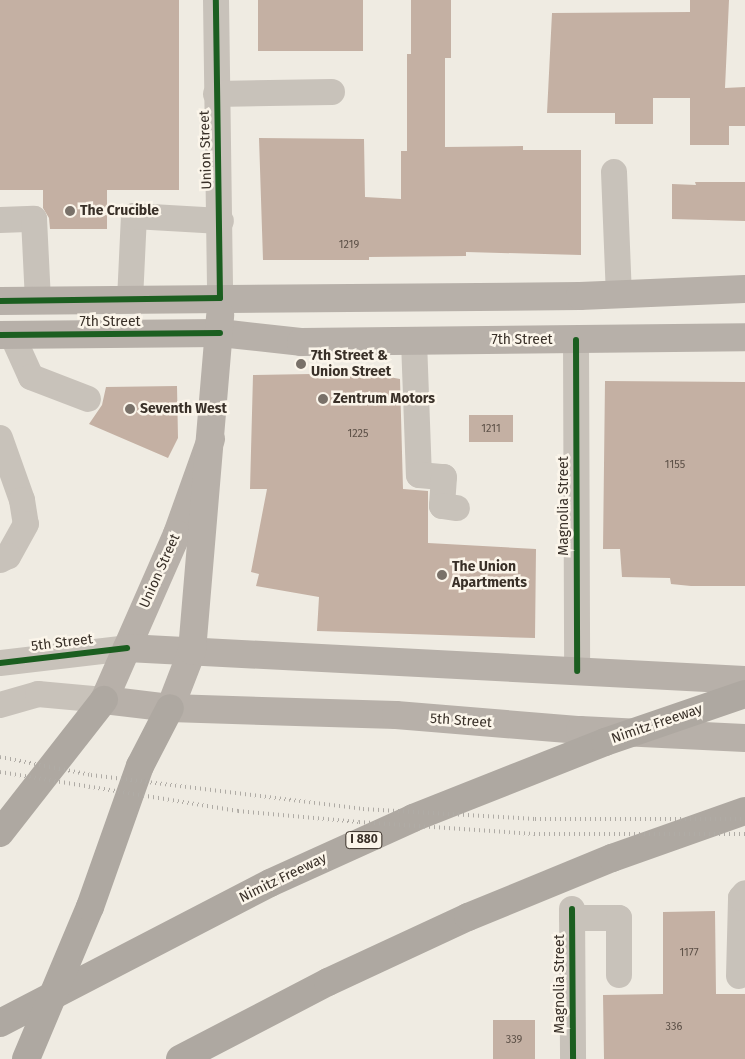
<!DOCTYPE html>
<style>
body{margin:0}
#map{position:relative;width:745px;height:1059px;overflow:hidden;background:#efebe2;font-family:"Fira Sans",sans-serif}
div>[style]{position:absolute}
.building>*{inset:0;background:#c4b0a3;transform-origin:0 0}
.minor>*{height:26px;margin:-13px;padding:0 13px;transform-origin:13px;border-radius:13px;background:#c8c2ba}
.major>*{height:28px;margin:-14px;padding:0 14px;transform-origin:14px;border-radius:14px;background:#b7b0a9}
.highway>*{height:28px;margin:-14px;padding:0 14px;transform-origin:14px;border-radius:14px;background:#aea8a1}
.rail>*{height:4px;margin-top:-2px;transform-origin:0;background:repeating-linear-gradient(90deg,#afaba5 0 1px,transparent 0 5px)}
.cycleway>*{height:6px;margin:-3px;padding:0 3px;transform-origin:3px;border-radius:3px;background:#1b5e20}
.dots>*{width:14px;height:14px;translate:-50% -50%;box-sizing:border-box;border:2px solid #fbf5ea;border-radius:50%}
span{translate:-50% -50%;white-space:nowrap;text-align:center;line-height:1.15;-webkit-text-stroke:5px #fbf5ea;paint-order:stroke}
.number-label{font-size:11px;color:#5c5047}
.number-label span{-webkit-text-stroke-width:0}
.shield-label span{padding:1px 4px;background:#fbf5ea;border:1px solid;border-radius:4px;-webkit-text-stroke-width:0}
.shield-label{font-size:12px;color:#393028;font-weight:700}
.street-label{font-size:14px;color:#393028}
.poi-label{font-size:14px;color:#393028;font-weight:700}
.left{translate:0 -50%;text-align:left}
</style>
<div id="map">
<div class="building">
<div style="clip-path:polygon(0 0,179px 0,179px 190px,107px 190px,107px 229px,50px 229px,49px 218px,43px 208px,43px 190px,0 190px)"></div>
<div style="left:258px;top:0;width:105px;height:51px"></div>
<div style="clip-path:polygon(411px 0,451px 0,451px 58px,445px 58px,445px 147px,523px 146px,523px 150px,581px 150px,581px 255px,466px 252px,466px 256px,369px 257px,369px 260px,263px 260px,259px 138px,364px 139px,365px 197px,401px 199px,401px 151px,407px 151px,407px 54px,411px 54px)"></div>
<div style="clip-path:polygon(690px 0,729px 0,725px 88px,745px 87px,745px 126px,729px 126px,729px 145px,690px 145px,690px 98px,653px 98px,653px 124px,615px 124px,615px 113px,547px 113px,552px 13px,690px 12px)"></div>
<div style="clip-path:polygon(695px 182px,745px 182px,745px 221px,672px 219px,672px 184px,696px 185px)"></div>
<div style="clip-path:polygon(367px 373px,400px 379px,403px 489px,428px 491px,428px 543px,536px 549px,535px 638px,317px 631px,319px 597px,256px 586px,259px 574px,251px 572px,267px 489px,250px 489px,253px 375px)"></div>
<div style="clip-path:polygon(605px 381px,745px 382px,745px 586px,691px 586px,671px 584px,670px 578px,622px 577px,620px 549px,603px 549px)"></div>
<div style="clip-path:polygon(177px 386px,178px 438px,168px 458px,89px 424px,102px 405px,106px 387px)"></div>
<div style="left:513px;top:415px;width:27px;height:44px;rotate:90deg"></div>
<div style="clip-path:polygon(715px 911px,716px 994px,745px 994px,745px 1059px,604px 1059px,603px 995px,663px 994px,663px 912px)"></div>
<div style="left:493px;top:1020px;width:42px;height:39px"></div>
</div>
<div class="minor">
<div style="left:216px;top:0;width:298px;rotate:89.2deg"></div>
<div style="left:216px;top:94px;width:116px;rotate:-1deg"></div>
<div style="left:614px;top:172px;width:123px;rotate:87.7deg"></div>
<div style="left:0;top:220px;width:34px;rotate:-2deg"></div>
<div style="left:34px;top:219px;width:82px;rotate:87.2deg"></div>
<div style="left:130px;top:300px;width:84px;rotate:-87.3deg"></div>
<div style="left:134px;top:216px;width:87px;rotate:3.3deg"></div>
<div style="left:12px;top:335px;width:46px;rotate:65.7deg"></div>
<div style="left:31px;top:377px;width:61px;rotate:21.1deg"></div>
<div style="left:576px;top:340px;width:331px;rotate:89.8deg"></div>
<div style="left:414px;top:341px;width:134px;rotate:87.9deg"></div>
<div style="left:419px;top:475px;width:25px;rotate:5deg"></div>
<div style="left:444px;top:477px;width:29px;rotate:94deg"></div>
<div style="left:442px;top:506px;width:15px;rotate:8deg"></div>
<div style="left:0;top:438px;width:66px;rotate:70.5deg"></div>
<div style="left:22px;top:500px;width:24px;rotate:81deg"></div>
<div style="left:26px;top:524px;width:37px;rotate:119deg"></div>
<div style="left:8px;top:556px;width:9px;rotate:153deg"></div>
<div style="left:0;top:663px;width:128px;rotate:-6.7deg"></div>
<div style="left:0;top:705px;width:40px;rotate:-16deg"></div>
<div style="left:38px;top:694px;width:66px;rotate:5.2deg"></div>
<div style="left:572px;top:909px;width:150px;rotate:89.6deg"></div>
<div style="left:572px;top:918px;width:47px"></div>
<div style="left:619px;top:918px;width:57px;rotate:90deg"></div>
<div style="left:739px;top:976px;width:78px;rotate:-88.5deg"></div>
<div style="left:741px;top:898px;width:6px;rotate:-51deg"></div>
</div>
<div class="major">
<div style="left:0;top:301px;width:580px;rotate:-0.49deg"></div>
<div style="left:580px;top:296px;width:165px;rotate:-2.4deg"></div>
<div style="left:0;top:335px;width:220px;rotate:-0.5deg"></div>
<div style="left:220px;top:333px;width:81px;rotate:6.3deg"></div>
<div style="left:301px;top:342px;width:444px;rotate:-0.6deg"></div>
<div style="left:211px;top:439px;width:101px;rotate:109.7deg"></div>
<div style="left:177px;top:534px;width:181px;rotate:113.7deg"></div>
<div style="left:104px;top:700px;width:66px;rotate:6.9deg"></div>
<div style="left:170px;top:708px;width:226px;rotate:1.8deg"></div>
<div style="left:396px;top:715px;width:185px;rotate:4.7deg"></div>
<div style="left:580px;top:730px;width:165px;rotate:2.8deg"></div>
<div style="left:127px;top:648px;width:619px;rotate:2.96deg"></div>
<div style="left:170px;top:708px;width:61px;rotate:-68.9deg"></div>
<div style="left:192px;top:651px;width:337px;rotate:-85.2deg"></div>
</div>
<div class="highway">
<div style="left:0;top:833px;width:169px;rotate:-52deg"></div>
<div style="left:0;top:1023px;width:304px;rotate:-27.4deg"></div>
<div style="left:270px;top:883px;width:157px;rotate:-24.4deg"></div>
<div style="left:413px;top:818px;width:206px;rotate:-21.6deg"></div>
<div style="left:605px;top:742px;width:148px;rotate:-18.9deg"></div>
<div style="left:26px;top:1059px;width:165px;rotate:-67.2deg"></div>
<div style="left:90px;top:907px;width:150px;rotate:-70.5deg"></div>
<div style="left:140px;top:766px;width:65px;rotate:-62.7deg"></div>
<div style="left:180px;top:1059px;width:167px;rotate:-27.5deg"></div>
<div style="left:328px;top:982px;width:154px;rotate:-24.9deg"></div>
<div style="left:468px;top:917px;width:156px;rotate:-22.3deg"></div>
<div style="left:612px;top:858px;width:141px;rotate:-19.5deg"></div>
</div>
<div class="rail">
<div style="left:0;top:757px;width:93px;rotate:11.2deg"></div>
<div style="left:91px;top:775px;width:274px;rotate:7.1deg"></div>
<div style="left:363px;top:809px;width:172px;rotate:3.3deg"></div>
<div style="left:535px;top:819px;width:210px"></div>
<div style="left:0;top:772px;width:241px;rotate:9.3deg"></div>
<div style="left:238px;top:811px;width:121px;rotate:5.2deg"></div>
<div style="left:359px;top:822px;width:175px;rotate:3.9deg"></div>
<div style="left:534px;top:834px;width:211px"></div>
</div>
<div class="cycleway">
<div style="left:0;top:301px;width:220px;rotate:-0.8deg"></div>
<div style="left:220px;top:298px;width:298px;rotate:-90.8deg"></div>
<div style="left:0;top:335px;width:220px;rotate:-0.5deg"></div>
<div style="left:576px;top:340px;width:331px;rotate:89.8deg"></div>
<div style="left:0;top:663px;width:128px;rotate:-6.7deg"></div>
<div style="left:572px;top:909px;width:150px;rotate:89.6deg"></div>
</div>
<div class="dots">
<div style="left:70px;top:211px;background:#797169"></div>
<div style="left:301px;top:364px;background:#797169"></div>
<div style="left:323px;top:399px;background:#797169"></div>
<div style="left:130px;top:409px;background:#797169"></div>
<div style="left:442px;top:575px;background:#797169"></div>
</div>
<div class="number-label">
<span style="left:349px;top:245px">1219</span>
<span style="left:491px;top:429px">1211</span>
<span style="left:358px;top:434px">1225</span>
<span style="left:675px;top:465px">1155</span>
<span style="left:689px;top:953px">1177</span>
<span style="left:674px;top:1027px">336</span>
<span style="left:514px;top:1040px">339</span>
</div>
<div class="shield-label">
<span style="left:364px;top:840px">I 880</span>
</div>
<div class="street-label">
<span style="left:206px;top:150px;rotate:-92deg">Union Street</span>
<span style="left:110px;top:322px">7th Street</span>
<span style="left:522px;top:340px">7th Street</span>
<span style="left:564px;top:506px;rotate:-90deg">Magnolia Street</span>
<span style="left:160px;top:571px;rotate:-66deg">Union Street</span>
<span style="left:62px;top:643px;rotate:-7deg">5th Street</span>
<span style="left:461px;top:721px;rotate:4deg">5th Street</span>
<span style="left:657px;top:724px;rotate:-19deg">Nimitz Freeway</span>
<span style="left:283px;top:878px;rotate:-26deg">Nimitz Freeway</span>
<span style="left:560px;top:984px;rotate:-90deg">Magnolia Street</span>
</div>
<div class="poi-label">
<span class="left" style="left:80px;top:211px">The Crucible</span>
<span class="left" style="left:311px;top:364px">7th Street &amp;<br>Union Street</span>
<span class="left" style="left:333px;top:399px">Zentrum Motors</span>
<span class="left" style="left:140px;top:409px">Seventh West</span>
<span class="left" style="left:452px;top:575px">The Union<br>Apartments</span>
</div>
</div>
